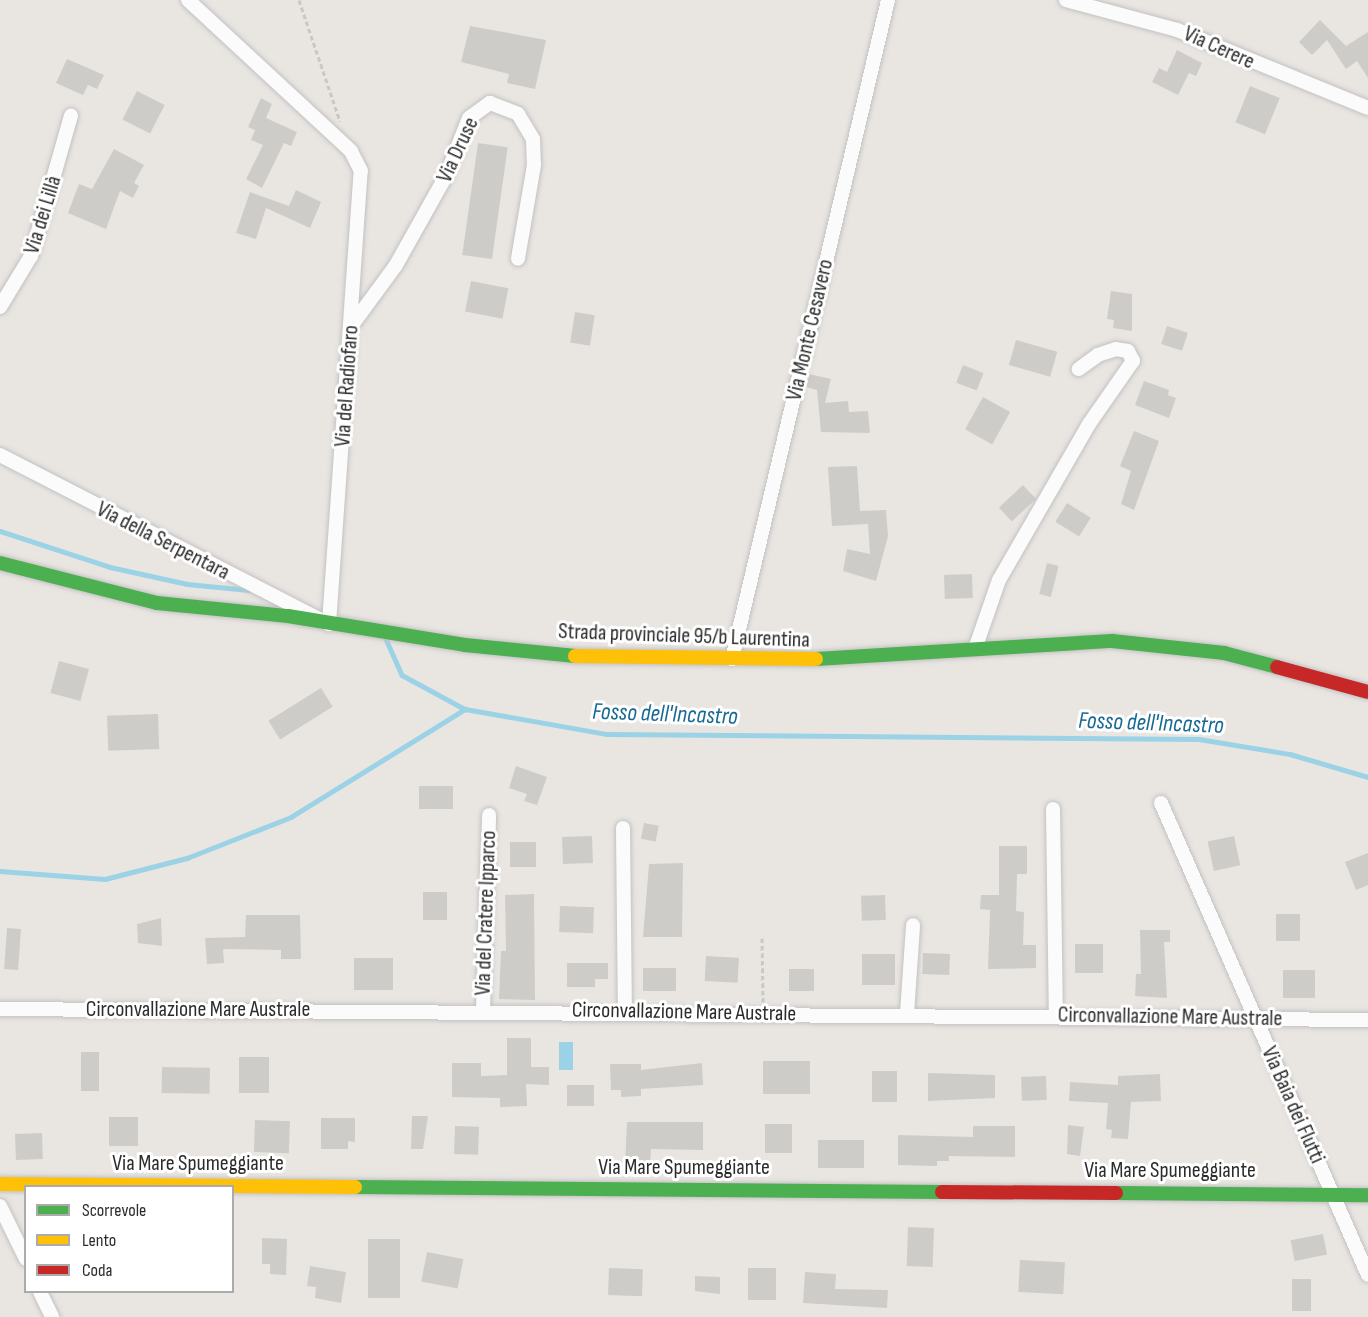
<!DOCTYPE html>
<meta charset="utf-8">
<style>
body{margin:0}
#map{position:relative;width:1368px;height:1317px;overflow:hidden;background:#e9e6e2;font-family:"Sofia Sans Condensed",sans-serif}
div>[style]{position:absolute}
.water>*{inset:0;background:#9bd2e5;transform-origin:0 0}
.stream>*{height:4.5px;margin:-2.25px;padding:0 2.25px;transform-origin:2.25px;border-radius:2.25px;background:#9bd2e5}
.building>*{inset:0;background:#ceccc9;transform-origin:0 0}
.path>*{height:3px;margin-top:-1.5px;transform-origin:0;background:repeating-linear-gradient(90deg,#c8c8c7 0 4.5px,transparent 0 7.5px)}
.roads{filter:drop-shadow(0 0 2px #c3c2c2) drop-shadow(0 0 2px #c3c2c2)}
.street>*{height:14px;margin:-7px;padding:0 7px;transform-origin:7px;border-radius:7px;background:#fcfbfb}
.fast>*{height:14px;margin:-7px;padding:0 7px;transform-origin:7px;border-radius:7px;background:#4caf50}
.slow>*{height:14px;margin:-7px;padding:0 7px;transform-origin:7px;border-radius:7px;background:#ffc107}
.jam>*{height:14px;margin:-7px;padding:0 7px;transform-origin:7px;border-radius:7px;background:#c62828}
span{translate:-50% -50%;white-space:nowrap;text-align:center;line-height:1.15;-webkit-text-stroke:6px #fff;paint-order:stroke}
.street-label{font-size:22px;color:#2c2c2c}
.water-label{font-size:24px;color:#186994;font-style:italic}
.legend{position:absolute;left:24px;top:1185px;width:210px;height:108px;box-sizing:border-box;background:#fff;border:2px solid #ababab;margin:0;padding:8px 10px;list-style:none;font-size:18px;color:#2c2c2c}
.legend li{display:flex;align-items:center;gap:12px;height:30px}
.legend b{width:30px;border:2px solid #ababab}
</style>
<div id="map">
<div class="water">
<div style="left:559px;top:1042px;width:14px;height:28px"></div>
</div>
<div class="stream">
<div style="left:0;top:531px;width:116px;rotate:18.1deg"></div>
<div style="left:110px;top:567px;width:79px;rotate:12.4deg"></div>
<div style="left:187px;top:584px;width:62px;rotate:5.5deg"></div>
<div style="left:386px;top:639px;width:39px;rotate:66deg"></div>
<div style="left:402px;top:675px;width:72px;rotate:28.4deg"></div>
<div style="left:0;top:871px;width:105px;rotate:4.4deg"></div>
<div style="left:105px;top:879px;width:85px;rotate:-14.4deg"></div>
<div style="left:187px;top:858px;width:112px;rotate:-21.5deg"></div>
<div style="left:291px;top:817px;width:205px;rotate:-31.8deg"></div>
<div style="left:465px;top:709px;width:144px;rotate:10deg"></div>
<div style="left:607px;top:734px;width:592px;rotate:0.48deg"></div>
<div style="left:1199px;top:739px;width:92px;rotate:9.4deg"></div>
<div style="left:1290px;top:754px;width:81px;rotate:16.4deg"></div>
</div>
<div class="building">
<div style="clip-path:polygon(1320px 20px,1346px 46px,1368px 32px,1368px 78px,1357px 61px,1346px 69px,1327px 40px,1312px 55px,1299px 42px)"></div>
<div style="clip-path:polygon(470px 26px,546px 40px,535px 89px,507px 83px,509px 74px,461px 62px)"></div>
<div style="clip-path:polygon(1177px 50px,1202px 63px,1196px 76px,1189px 73px,1178px 95px,1152px 82px,1159px 68px,1167px 72px)"></div>
<div style="clip-path:polygon(67px 59px,104px 75px,97px 89px,88px 85px,83px 95px,56px 83px)"></div>
<div style="left:1250px;top:86px;width:32px;height:39px;rotate:22deg"></div>
<div style="left:137px;top:91px;width:31px;height:32px;rotate:27deg"></div>
<div style="clip-path:polygon(261px 98px,272px 104px,266px 118px,297px 132px,291px 146px,284px 143px,262px 188px,246px 179px,263px 145px,251px 140px,255px 130px,248px 127px)"></div>
<div style="left:478px;top:143px;width:30px;height:113px;rotate:8deg"></div>
<div style="clip-path:polygon(114px 149px,144px 165px,134px 183px,139px 186px,133px 198px,120px 191px,106px 229px,68px 213px,79px 184px,92px 189px)"></div>
<div style="clip-path:polygon(296px 190px,321px 202px,310px 228px,266px 208px,256px 239px,236px 233px,250px 192px,289px 206px)"></div>
<div style="left:471px;top:281px;width:38px;height:31px;rotate:11deg"></div>
<div style="clip-path:polygon(1111px 291px,1132px 294px,1132px 331px,1113px 328px,1114px 320px,1107px 319px)"></div>
<div style="left:575px;top:312px;width:20px;height:31px;rotate:9deg"></div>
<div style="left:1167px;top:326px;width:22px;height:19px;rotate:18deg"></div>
<div style="left:1016px;top:340px;width:43px;height:26px;rotate:16deg"></div>
<div style="left:963px;top:365px;width:22px;height:19px;rotate:21deg"></div>
<div style="clip-path:polygon(809px 374px,831px 379px,825px 403px,848px 401px,849px 412px,868px 411px,870px 433px,821px 432px,817px 390px,806px 387px)"></div>
<div style="clip-path:polygon(1144px 381px,1169px 390px,1168px 395px,1176px 398px,1169px 418px,1135px 405px)"></div>
<div style="left:983px;top:397px;width:31px;height:37px;rotate:29deg"></div>
<div style="clip-path:polygon(1134px 431px,1159px 441px,1134px 510px,1121px 504px,1131px 471px,1120px 466px)"></div>
<div style="clip-path:polygon(857px 466px,860px 511px,886px 510px,888px 536px,876px 581px,843px 571px,847px 549px,870px 554px,868px 524px,832px 526px,828px 467px)"></div>
<div style="left:1023px;top:485px;width:19px;height:33px;rotate:47deg"></div>
<div style="left:1067px;top:503px;width:28px;height:22px;rotate:32deg"></div>
<div style="left:1047px;top:563px;width:12px;height:32px;rotate:14deg"></div>
<div style="left:972px;top:574px;width:24px;height:28px;rotate:88deg"></div>
<div style="left:59px;top:661px;width:31px;height:33px;rotate:15deg"></div>
<div style="left:321px;top:688px;width:22px;height:62px;rotate:58deg"></div>
<div style="left:158px;top:714px;width:35px;height:51px;rotate:88deg"></div>
<div style="clip-path:polygon(516px 766px,547px 777px,537px 805px,524px 801px,527px 794px,509px 788px)"></div>
<div style="left:453px;top:786px;width:23px;height:34px;rotate:90deg"></div>
<div style="left:644px;top:823px;width:15px;height:16px;rotate:11deg"></div>
<div style="left:592px;top:836px;width:27px;height:30px;rotate:88deg"></div>
<div style="left:1234px;top:836px;width:30px;height:27px;rotate:78deg"></div>
<div style="left:536px;top:842px;width:25px;height:26px;rotate:90deg"></div>
<div style="clip-path:polygon(999px 846px,1027px 846px,1027px 874px,1017px 874px,1016px 911px,1024px 912px,1023px 945px,1036px 945px,1036px 968px,988px 969px,990px 910px,980px 909px,981px 895px,999px 895px)"></div>
<div style="clip-path:polygon(1368px 853px,1368px 885px,1356px 890px,1345px 862px)"></div>
<div style="clip-path:polygon(683px 863px,682px 937px,643px 937px,649px 864px)"></div>
<div style="left:423px;top:892px;width:24px;height:28px"></div>
<div style="clip-path:polygon(534px 894px,535px 1000px,499px 999px,501px 951px,506px 951px,505px 895px)"></div>
<div style="left:885px;top:895px;width:25px;height:24px;rotate:88deg"></div>
<div style="left:560px;top:906px;width:34px;height:26px;rotate:2deg"></div>
<div style="left:1276px;top:914px;width:24px;height:27px"></div>
<div style="clip-path:polygon(246px 915px,300px 915px,301px 959px,281px 959px,281px 950px,223px 949px,224px 963px,207px 964px,205px 938px,245px 937px)"></div>
<div style="clip-path:polygon(161px 918px,162px 946px,138px 943px,137px 924px)"></div>
<div style="left:7px;top:928px;width:14px;height:41px;rotate:4deg"></div>
<div style="clip-path:polygon(1140px 930px,1170px 930px,1170px 942px,1164px 942px,1167px 998px,1135px 996px,1136px 974px,1141px 974px)"></div>
<div style="left:1075px;top:944px;width:28px;height:29px"></div>
<div style="left:923px;top:953px;width:27px;height:21px;rotate:2deg"></div>
<div style="left:862px;top:954px;width:33px;height:31px"></div>
<div style="left:706px;top:956px;width:33px;height:25px;rotate:3deg"></div>
<div style="left:354px;top:958px;width:39px;height:32px"></div>
<div style="clip-path:polygon(567px 963px,608px 963px,608px 979px,595px 979px,595px 987px,567px 987px)"></div>
<div style="left:643px;top:968px;width:33px;height:23px"></div>
<div style="left:789px;top:969px;width:25px;height:22px"></div>
<div style="left:1283px;top:970px;width:32px;height:28px"></div>
<div style="clip-path:polygon(507px 1038px,531px 1038px,531px 1067px,549px 1067px,549px 1085px,526px 1084px,527px 1106px,500px 1107px,500px 1098px,452px 1097px,452px 1063px,481px 1063px,481px 1076px,507px 1075px)"></div>
<div style="left:81px;top:1052px;width:18px;height:39px"></div>
<div style="left:239px;top:1057px;width:30px;height:36px"></div>
<div style="left:763px;top:1061px;width:47px;height:33px"></div>
<div style="clip-path:polygon(702px 1063px,703px 1085px,641px 1089px,641px 1096px,621px 1097px,621px 1090px,611px 1090px,610px 1064px,641px 1064px,641px 1070px)"></div>
<div style="left:162px;top:1067px;width:48px;height:26px;rotate:1deg"></div>
<div style="left:872px;top:1071px;width:25px;height:31px"></div>
<div style="clip-path:polygon(928px 1073px,995px 1075px,995px 1098px,928px 1101px)"></div>
<div style="clip-path:polygon(1160px 1074px,1161px 1101px,1131px 1102px,1128px 1139px,1111px 1138px,1112px 1130px,1106px 1129px,1108px 1103px,1069px 1101px,1070px 1082px,1118px 1085px,1118px 1076px)"></div>
<div style="left:1046px;top:1076px;width:24px;height:25px;rotate:88deg"></div>
<div style="left:567px;top:1085px;width:27px;height:21px"></div>
<div style="clip-path:polygon(412px 1116px,428px 1116px,423px 1149px,411px 1149px)"></div>
<div style="left:109px;top:1117px;width:29px;height:29px"></div>
<div style="clip-path:polygon(321px 1118px,355px 1118px,355px 1142px,348px 1141px,348px 1149px,321px 1149px)"></div>
<div style="left:255px;top:1120px;width:35px;height:32px;rotate:2deg"></div>
<div style="clip-path:polygon(627px 1122px,703px 1122px,703px 1150px,651px 1149px,650px 1167px,625px 1167px)"></div>
<div style="left:765px;top:1124px;width:27px;height:29px"></div>
<div style="clip-path:polygon(1068px 1125px,1084px 1127px,1080px 1156px,1067px 1154px)"></div>
<div style="left:455px;top:1126px;width:24px;height:28px;rotate:2deg"></div>
<div style="clip-path:polygon(973px 1126px,1015px 1126px,1015px 1157px,949px 1156px,949px 1161px,937px 1161px,937px 1166px,898px 1165px,898px 1135px,973px 1137px)"></div>
<div style="left:42px;top:1133px;width:26px;height:27px;rotate:88deg"></div>
<div style="left:818px;top:1140px;width:46px;height:28px"></div>
<div style="left:908px;top:1227px;width:26px;height:39px;rotate:2deg"></div>
<div style="left:1323px;top:1234px;width:21px;height:33px;rotate:79deg"></div>
<div style="clip-path:polygon(262px 1238px,287px 1239px,286px 1275px,270px 1274px,270px 1264px,262px 1264px)"></div>
<div style="left:368px;top:1239px;width:32px;height:59px"></div>
<div style="left:427px;top:1252px;width:37px;height:30px;rotate:11deg"></div>
<div style="left:1020px;top:1260px;width:45px;height:32px;rotate:3deg"></div>
<div style="clip-path:polygon(310px 1266px,346px 1272px,341px 1303px,315px 1298px,316px 1287px,307px 1286px)"></div>
<div style="left:609px;top:1268px;width:34px;height:27px;rotate:2deg"></div>
<div style="left:748px;top:1268px;width:28px;height:32px"></div>
<div style="clip-path:polygon(805px 1272px,836px 1274px,835px 1289px,888px 1290px,887px 1308px,803px 1303px)"></div>
<div style="clip-path:polygon(695px 1276px,720px 1277px,720px 1294px,695px 1291px)"></div>
<div style="left:1292px;top:1279px;width:19px;height:32px"></div>
</div>
<div class="path">
<div style="left:299px;top:0;width:128px;rotate:71.3deg"></div>
<div style="left:762px;top:938px;width:64px;rotate:89.1deg"></div>
</div>
<div class="roads">
<div class="street">
<div style="left:1066px;top:0;width:115px;rotate:15.1deg"></div>
<div style="left:1177px;top:30px;width:206px;rotate:22.2deg"></div>
<div style="left:0;top:307px;width:60px;rotate:-58.7deg"></div>
<div style="left:31px;top:256px;width:146px;rotate:-74.1deg"></div>
<div style="left:352px;top:325px;width:74px;rotate:-53.7deg"></div>
<div style="left:396px;top:265px;width:102px;rotate:-60.7deg"></div>
<div style="left:446px;top:176px;width:62px;rotate:-68.4deg"></div>
<div style="left:469px;top:118px;width:26px;rotate:-36deg"></div>
<div style="left:490px;top:103px;width:30px;rotate:21deg"></div>
<div style="left:518px;top:114px;width:29px;rotate:59deg"></div>
<div style="left:533px;top:139px;width:26px;rotate:88deg"></div>
<div style="left:534px;top:165px;width:95px;rotate:99.7deg"></div>
<div style="left:0;top:455px;width:370px;rotate:27.2deg"></div>
<div style="left:329px;top:624px;width:454px;rotate:-86deg"></div>
<div style="left:361px;top:171px;width:22px;rotate:-117deg"></div>
<div style="left:351px;top:151px;width:222px;rotate:-137.2deg"></div>
<div style="left:976px;top:646px;width:70px;rotate:-70.8deg"></div>
<div style="left:999px;top:580px;width:180px;rotate:-60deg"></div>
<div style="left:1089px;top:424px;width:77px;rotate:-55.1deg"></div>
<div style="left:1133px;top:361px;width:11px;rotate:-117deg"></div>
<div style="left:1128px;top:351px;width:12px;rotate:-171deg"></div>
<div style="left:1116px;top:349px;width:19px;rotate:162deg"></div>
<div style="left:1098px;top:355px;width:24px;rotate:144deg"></div>
<div style="left:732px;top:659px;width:677px;rotate:-76.68deg"></div>
<div style="left:1161px;top:803px;width:515px;rotate:66.32deg"></div>
<div style="left:1053px;top:809px;width:207px;rotate:89.2deg"></div>
<div style="left:623px;top:828px;width:184px;rotate:89.4deg"></div>
<div style="left:0;top:1009px;width:1368px;rotate:0.46deg"></div>
<div style="left:483px;top:1010px;width:195px;rotate:-88.2deg"></div>
<div style="left:907px;top:1014px;width:89px;rotate:-86.1deg"></div>
<div style="left:0;top:1206px;width:59px;rotate:63.9deg"></div>
<div style="left:40px;top:1292px;width:28px;rotate:64deg"></div>
</div>
<div class="fast">
<div style="left:0;top:563px;width:162px;rotate:14.3deg"></div>
<div style="left:157px;top:603px;width:132px;rotate:5.7deg"></div>
<div style="left:288px;top:616px;width:179px;rotate:9.3deg"></div>
<div style="left:465px;top:645px;width:111px;rotate:5.7deg"></div>
<div style="left:816px;top:659px;width:297px;rotate:-3.5deg"></div>
<div style="left:1112px;top:641px;width:113px;rotate:6.1deg"></div>
<div style="left:1224px;top:653px;width:55px;rotate:14.8deg"></div>
<div style="left:355px;top:1187px;width:587px;rotate:0.49deg"></div>
<div style="left:1116px;top:1193px;width:252px;rotate:0.5deg"></div>
</div>
<div class="slow">
<div style="left:575px;top:656px;width:241px;rotate:0.7deg"></div>
<div style="left:0;top:1184px;width:355px;rotate:0.5deg"></div>
</div>
<div class="jam">
<div style="left:1277px;top:667px;width:94px;rotate:15.4deg"></div>
<div style="left:942px;top:1192px;width:174px;rotate:0.3deg"></div>
</div>
</div>
<div class="street-label">
<span style="left:1219px;top:48px;rotate:24deg">Via Cerere</span>
<span style="left:458px;top:150px;rotate:-65deg">Via Druse</span>
<span style="left:43px;top:215px;rotate:-73deg">Via dei Lillà</span>
<span style="left:810px;top:330px;rotate:-77deg">Via Monte Cesavero</span>
<span style="left:347px;top:386px;rotate:-86deg">Via del Radiofaro</span>
<span style="left:163px;top:541px;rotate:27deg">Via della Serpentara</span>
<span style="left:684px;top:636px;rotate:2deg">Strada provinciale 95/b Laurentina</span>
<span style="left:486px;top:913px;rotate:-88deg">Via del Cratere Ipparco</span>
<span style="left:198px;top:1010px">Circonvallazione Mare Australe</span>
<span style="left:684px;top:1012px;rotate:1deg">Circonvallazione Mare Australe</span>
<span style="left:1170px;top:1017px;rotate:1deg">Circonvallazione Mare Australe</span>
<span style="left:1293px;top:1105px;rotate:66deg">Via Baia dei Flutti</span>
<span style="left:198px;top:1164px">Via Mare Spumeggiante</span>
<span style="left:684px;top:1168px">Via Mare Spumeggiante</span>
<span style="left:1170px;top:1171px">Via Mare Spumeggiante</span>
</div>
<div class="water-label">
<span style="left:665px;top:714px;rotate:2deg">Fosso dell'Incastro</span>
<span style="left:1151px;top:723px;rotate:2deg">Fosso dell'Incastro</span>
</div>
<ul class="legend">
<li><b style="height:8px;background:#4caf50"></b>Scorrevole</li>
<li><b style="height:8px;background:#ffc107"></b>Lento</li>
<li><b style="height:8px;background:#c62828"></b>Coda</li>
</ul>
</div>
